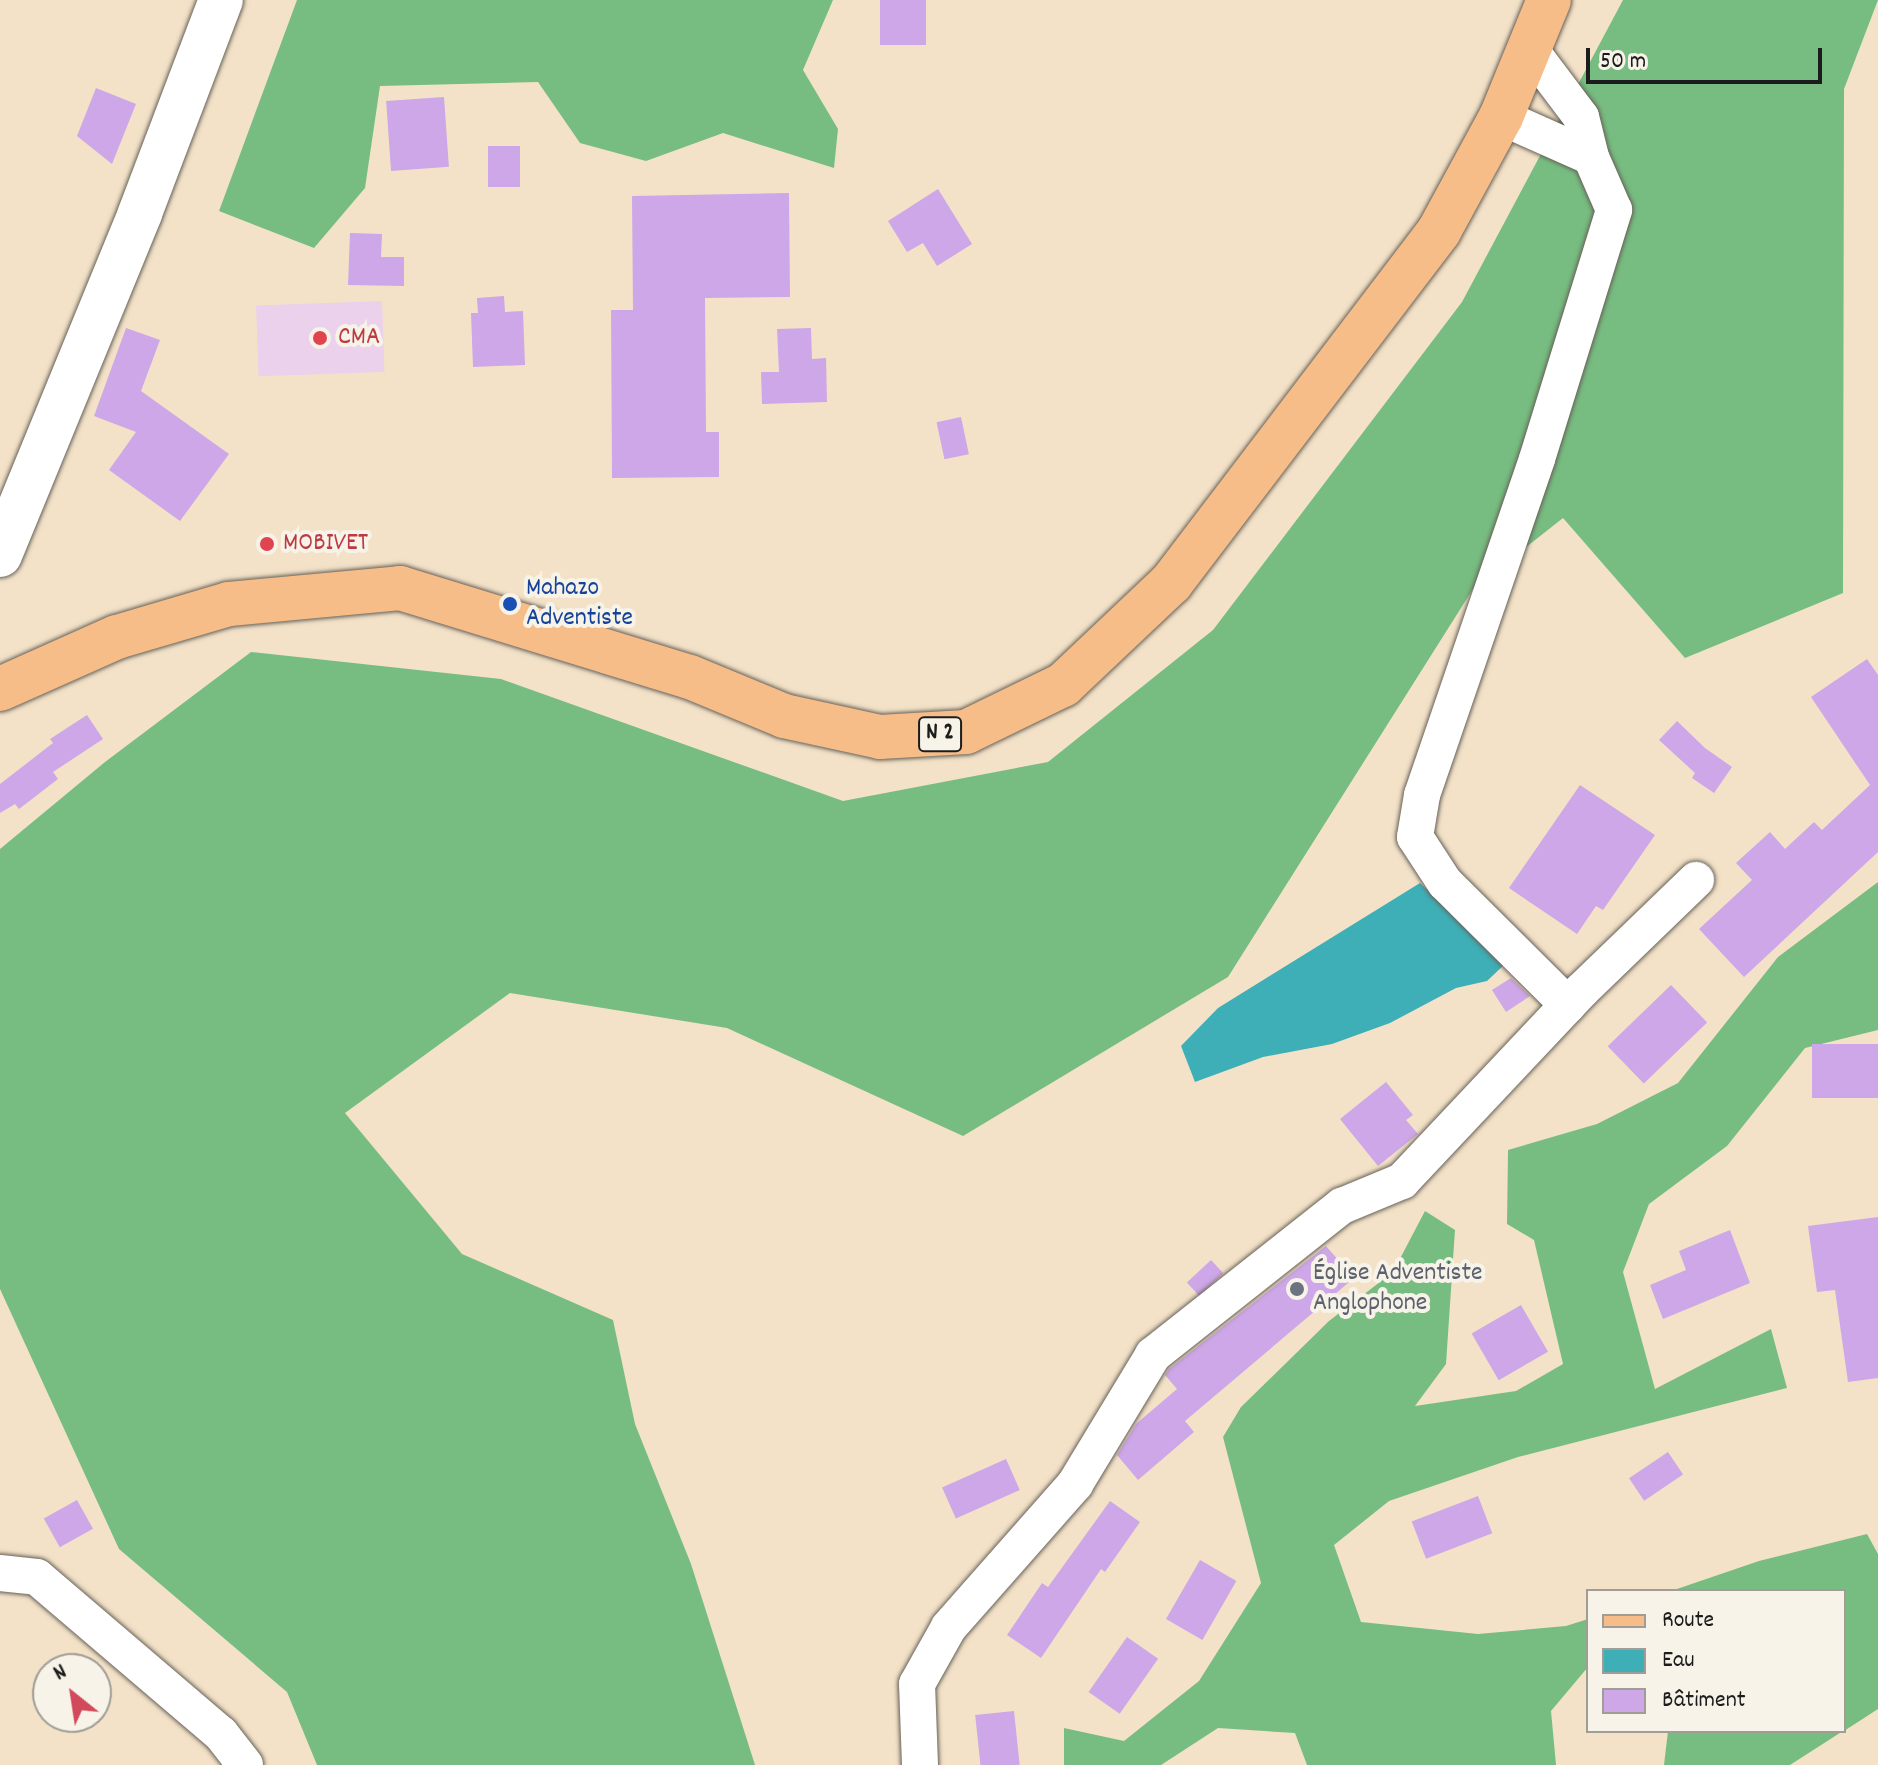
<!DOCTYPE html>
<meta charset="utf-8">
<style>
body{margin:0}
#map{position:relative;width:1878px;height:1765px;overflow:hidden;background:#f3e2c8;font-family:Dekko,sans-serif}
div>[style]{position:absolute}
.built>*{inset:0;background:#ebd1eb;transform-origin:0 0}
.forest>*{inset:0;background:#77bd81}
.water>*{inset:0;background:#3eafb6}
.building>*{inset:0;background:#cda7e7;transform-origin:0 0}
.roads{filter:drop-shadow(0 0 2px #676158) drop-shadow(0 0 2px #676158)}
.minor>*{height:36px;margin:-18px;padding:0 18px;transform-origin:18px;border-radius:18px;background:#fff}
.tertiary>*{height:44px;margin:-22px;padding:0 22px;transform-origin:22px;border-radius:22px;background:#fff}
.primary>*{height:44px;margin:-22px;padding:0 22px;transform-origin:22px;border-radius:22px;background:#f7bd88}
.dots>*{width:22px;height:22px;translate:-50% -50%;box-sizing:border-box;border:4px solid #f7f3e8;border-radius:50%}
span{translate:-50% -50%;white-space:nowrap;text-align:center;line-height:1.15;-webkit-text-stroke:8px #f7f3e8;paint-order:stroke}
.shield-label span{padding:2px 6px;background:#f7f3e8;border:2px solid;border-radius:6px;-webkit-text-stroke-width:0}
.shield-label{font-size:24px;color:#1c1c1c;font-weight:700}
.health-label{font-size:26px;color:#be3a42}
.left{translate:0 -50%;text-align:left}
.transit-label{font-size:26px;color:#164399}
.worship-label{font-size:26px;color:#5b616d}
.legend{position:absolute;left:1586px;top:1589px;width:260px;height:144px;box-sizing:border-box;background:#f7f3e8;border:2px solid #9f9d96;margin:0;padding:10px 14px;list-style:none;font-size:24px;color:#1c1c1c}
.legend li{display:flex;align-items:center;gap:16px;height:40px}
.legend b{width:40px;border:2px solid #9f9d96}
.north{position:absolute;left:32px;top:1653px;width:80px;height:80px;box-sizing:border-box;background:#f7f3e8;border:2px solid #9f9d96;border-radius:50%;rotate:330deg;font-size:22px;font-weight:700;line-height:32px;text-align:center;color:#1c1c1c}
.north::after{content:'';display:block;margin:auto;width:28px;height:36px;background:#d1495b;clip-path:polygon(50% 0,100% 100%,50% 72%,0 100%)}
.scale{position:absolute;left:1586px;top:48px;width:236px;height:36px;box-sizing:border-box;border:4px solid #1c1c1c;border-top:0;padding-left:10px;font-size:24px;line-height:28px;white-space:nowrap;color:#1c1c1c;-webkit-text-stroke:6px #f7f3e8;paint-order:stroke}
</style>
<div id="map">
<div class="built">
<div style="left:382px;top:301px;width:71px;height:126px;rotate:88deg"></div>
</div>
<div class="forest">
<div style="clip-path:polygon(297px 0,833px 0,803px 70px,838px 129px,834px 168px,723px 133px,646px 161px,580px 143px,538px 82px,380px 86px,365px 188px,314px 248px,219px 211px)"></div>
<div style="clip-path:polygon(1623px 0,1878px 0,1844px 89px,1843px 593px,1685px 658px,1563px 518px,1473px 589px,1228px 977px,963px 1136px,727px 1028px,510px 993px,345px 1113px,462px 1254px,613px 1320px,635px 1424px,691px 1564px,755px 1765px,317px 1765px,287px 1692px,119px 1549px,0 1289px,0 849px,105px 762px,251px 652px,501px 679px,843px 801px,1048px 762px,1213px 630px,1462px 302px)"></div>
<div style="clip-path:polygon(1878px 882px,1878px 1030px,1805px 1048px,1727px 1146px,1649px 1204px,1623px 1272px,1655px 1389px,1771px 1329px,1787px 1388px,1518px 1457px,1389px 1501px,1334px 1545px,1361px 1622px,1478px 1634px,1566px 1626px,1588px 1619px,1588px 1667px,1551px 1711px,1556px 1765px,1307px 1765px,1295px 1733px,1218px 1728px,1161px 1765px,1064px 1765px,1064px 1728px,1124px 1741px,1199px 1681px,1261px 1583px,1223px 1437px,1241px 1407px,1329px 1321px,1393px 1272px,1425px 1211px,1455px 1230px,1446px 1364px,1415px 1406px,1516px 1391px,1563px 1364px,1534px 1240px,1507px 1224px,1508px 1150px,1597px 1124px,1678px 1083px,1778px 957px)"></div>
<div style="clip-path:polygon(1867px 1534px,1878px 1554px,1878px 1709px,1844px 1731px,1844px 1591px,1671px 1591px,1759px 1561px)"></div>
<div style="clip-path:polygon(1668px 1731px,1843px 1731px,1790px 1765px,1664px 1765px)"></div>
</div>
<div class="water">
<div style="clip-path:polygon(1420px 883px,1505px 964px,1487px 981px,1456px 988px,1390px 1023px,1332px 1044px,1263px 1057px,1195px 1082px,1181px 1046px,1218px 1008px)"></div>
</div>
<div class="building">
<div style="left:880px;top:0;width:46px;height:45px"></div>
<div style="clip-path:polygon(96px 88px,136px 104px,112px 164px,77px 136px)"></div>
<div style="left:444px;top:97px;width:70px;height:58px;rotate:86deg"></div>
<div style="left:488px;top:146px;width:32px;height:41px"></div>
<div style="clip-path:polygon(938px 189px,972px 244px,937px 266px,923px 243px,907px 252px,888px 221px)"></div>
<div style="clip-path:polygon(789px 193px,790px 297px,705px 298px,706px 432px,719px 432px,719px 477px,612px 478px,611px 310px,633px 310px,632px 196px)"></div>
<div style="clip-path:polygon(350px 233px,382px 234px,381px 257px,404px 257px,404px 286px,348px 285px)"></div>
<div style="clip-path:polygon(504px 296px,505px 312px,523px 311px,525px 365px,473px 367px,471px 313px,478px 313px,477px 298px)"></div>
<div style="clip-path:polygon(126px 328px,160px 340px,141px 391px,229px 454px,180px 521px,109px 470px,136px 432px,94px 416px)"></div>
<div style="clip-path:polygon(811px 328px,812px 359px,826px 358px,827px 402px,762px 404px,761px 372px,779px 372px,777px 329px)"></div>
<div style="left:961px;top:417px;width:38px;height:25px;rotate:78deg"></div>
<div style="clip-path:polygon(1867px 659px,1878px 675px,1878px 852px,1744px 977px,1699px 929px,1752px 880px,1736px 863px,1770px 832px,1785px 849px,1814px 822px,1822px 830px,1870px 785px,1811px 697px)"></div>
<div style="clip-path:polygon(87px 715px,103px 739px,53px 772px,58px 779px,19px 809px,15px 804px,0 813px,0 784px,53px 743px,50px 739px)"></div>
<div style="clip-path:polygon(1677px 721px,1705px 748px,1732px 767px,1714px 793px,1692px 778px,1695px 773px,1659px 740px)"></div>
<div style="clip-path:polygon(1580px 785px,1655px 835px,1603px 910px,1596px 906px,1577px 934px,1509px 888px)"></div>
<div style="clip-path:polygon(1511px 978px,1530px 996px,1506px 1012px,1492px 990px)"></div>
<div style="left:1671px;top:985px;width:52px;height:88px;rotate:46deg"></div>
<div style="left:1878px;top:1044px;width:54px;height:66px;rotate:90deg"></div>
<div style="clip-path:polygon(1386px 1082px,1413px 1115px,1406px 1120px,1418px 1134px,1378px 1166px,1340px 1119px)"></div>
<div style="clip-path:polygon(1878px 1217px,1878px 1378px,1848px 1382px,1835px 1290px,1817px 1292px,1808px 1226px)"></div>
<div style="clip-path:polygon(1730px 1230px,1750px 1283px,1663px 1319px,1650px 1285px,1686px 1270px,1679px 1251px)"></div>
<div style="clip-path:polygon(1326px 1246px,1354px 1278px,1185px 1421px,1194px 1432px,1138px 1480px,1117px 1455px,1136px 1424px,1177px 1389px,1165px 1375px,1169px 1369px)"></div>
<div style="left:1211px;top:1260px;width:18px;height:33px;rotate:47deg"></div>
<div style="left:1521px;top:1305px;width:54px;height:57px;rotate:60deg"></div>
<div style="left:1668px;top:1452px;width:27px;height:47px;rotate:56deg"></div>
<div style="left:1006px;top:1459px;width:34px;height:70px;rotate:66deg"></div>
<div style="left:1478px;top:1496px;width:40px;height:71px;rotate:69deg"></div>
<div style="left:77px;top:1500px;width:33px;height:38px;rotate:61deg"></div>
<div style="clip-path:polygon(1110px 1501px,1140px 1522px,1105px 1572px,1101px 1569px,1041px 1658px,1007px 1635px,1042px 1583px,1048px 1587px)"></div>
<div style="left:1200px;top:1560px;width:42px;height:68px;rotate:30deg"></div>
<div style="left:1127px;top:1637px;width:38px;height:67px;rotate:35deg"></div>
<div style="left:1014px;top:1711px;width:54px;height:39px;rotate:84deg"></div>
</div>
<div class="roads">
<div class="minor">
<div style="left:1501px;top:117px;width:98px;rotate:24deg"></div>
<div style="left:1591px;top:157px;width:41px;rotate:-104deg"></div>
<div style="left:1581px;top:117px;width:86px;rotate:-127deg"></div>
<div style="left:1568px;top:1005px;width:173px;rotate:-135.2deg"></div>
<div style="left:1445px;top:883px;width:55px;rotate:-123.1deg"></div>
<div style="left:1415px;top:837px;width:43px;rotate:-80.5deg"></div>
<div style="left:1422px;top:795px;width:355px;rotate:-71.1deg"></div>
<div style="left:1537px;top:459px;width:261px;rotate:-72.8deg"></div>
<div style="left:1614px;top:210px;width:58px;rotate:-113.5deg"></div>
<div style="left:0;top:1573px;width:37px;rotate:6deg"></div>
<div style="left:37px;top:1577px;width:242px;rotate:40.5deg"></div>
<div style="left:221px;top:1734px;width:39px;rotate:52deg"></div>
<div style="left:920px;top:1765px;width:81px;rotate:-92.1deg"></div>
<div style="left:917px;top:1684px;width:65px;rotate:-60.7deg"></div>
<div style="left:949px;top:1627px;width:191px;rotate:-48.6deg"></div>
<div style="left:1075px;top:1484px;width:151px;rotate:-58.8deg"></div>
<div style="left:1153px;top:1355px;width:241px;rotate:-38.3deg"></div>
<div style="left:1342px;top:1206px;width:65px;rotate:-22.6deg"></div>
<div style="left:1402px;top:1181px;width:261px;rotate:-46.7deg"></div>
<div style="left:1581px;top:991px;width:160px;rotate:-44deg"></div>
</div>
<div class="tertiary">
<div style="left:0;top:555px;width:370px;rotate:-67.7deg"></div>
<div style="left:140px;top:213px;width:228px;rotate:-69.2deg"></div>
</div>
<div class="primary">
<div style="left:0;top:689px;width:128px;rotate:-24deg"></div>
<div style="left:117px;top:637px;width:117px;rotate:-16.4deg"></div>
<div style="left:229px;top:604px;width:172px;rotate:-5.3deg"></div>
<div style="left:400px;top:588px;width:303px;rotate:17.1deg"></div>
<div style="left:690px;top:677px;width:102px;rotate:22.5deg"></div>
<div style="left:784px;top:716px;width:98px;rotate:12.3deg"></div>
<div style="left:880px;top:737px;width:86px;rotate:-3.3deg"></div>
<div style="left:966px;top:732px;width:108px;rotate:-25.9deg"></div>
<div style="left:1063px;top:685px;width:149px;rotate:-43.4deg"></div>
<div style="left:1171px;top:583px;width:442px;rotate:-52.7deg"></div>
<div style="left:1439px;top:231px;width:130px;rotate:-61.5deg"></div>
<div style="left:1501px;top:117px;width:126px;rotate:-67.7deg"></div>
</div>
</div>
<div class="dots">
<div style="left:320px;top:338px;background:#e0444e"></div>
<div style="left:267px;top:544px;background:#e0444e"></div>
<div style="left:510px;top:604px;background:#1a4fb4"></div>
<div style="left:1297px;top:1289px;background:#6b7280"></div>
</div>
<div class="shield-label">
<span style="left:940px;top:734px">N 2</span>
</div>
<div class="health-label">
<span class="left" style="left:338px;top:338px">CMA</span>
<span class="left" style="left:283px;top:544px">MOBIVET</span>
</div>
<div class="transit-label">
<span class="left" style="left:526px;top:604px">Mahazo<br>Adventiste</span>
</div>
<div class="worship-label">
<span class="left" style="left:1313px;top:1289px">Église Adventiste<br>Anglophone</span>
</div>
<ul class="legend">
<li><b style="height:10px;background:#f7bd88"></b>Route</li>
<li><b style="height:22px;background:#3eafb6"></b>Eau</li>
<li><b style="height:22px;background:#cda7e7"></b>Bâtiment</li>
</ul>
<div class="north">N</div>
<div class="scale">50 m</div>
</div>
